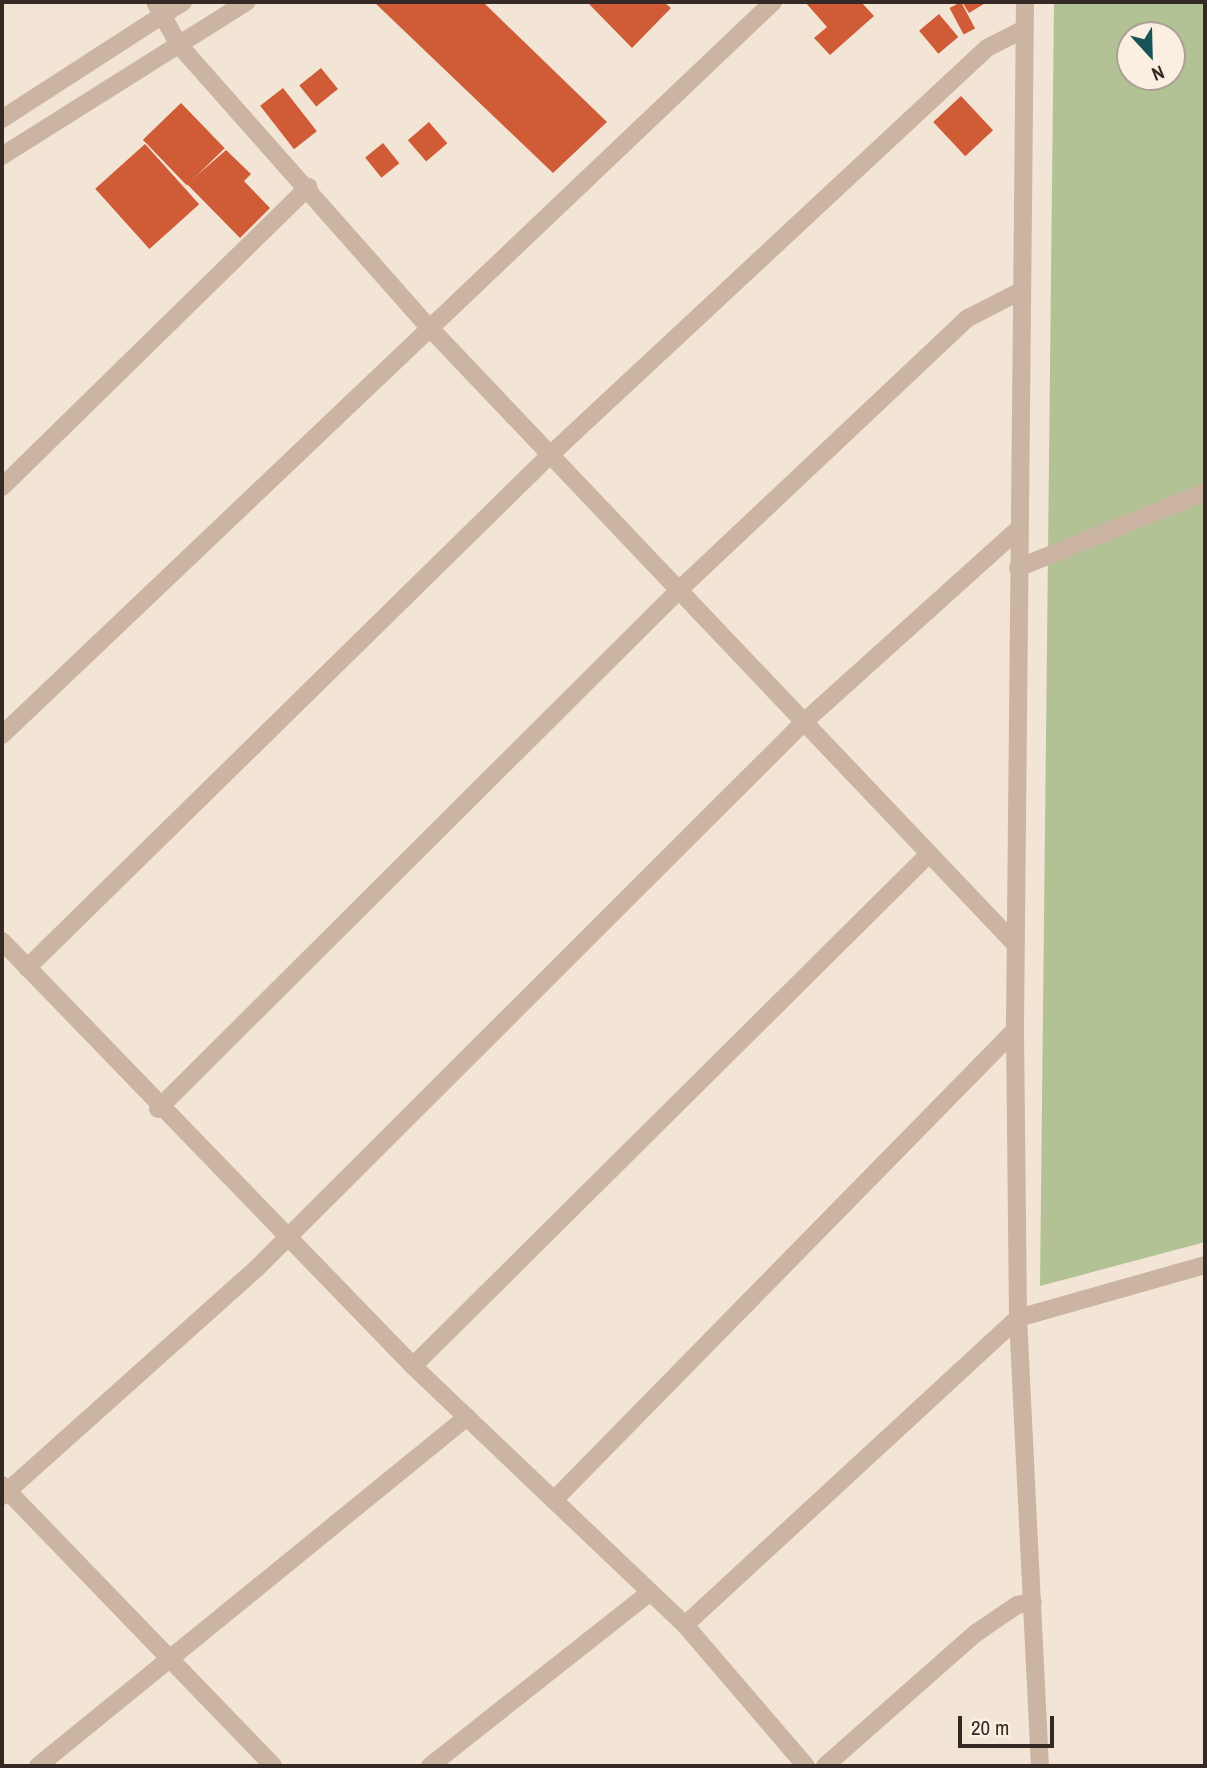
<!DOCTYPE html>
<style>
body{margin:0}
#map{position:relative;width:1207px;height:1768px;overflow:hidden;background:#f2e5d5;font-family:"Archivo Narrow",sans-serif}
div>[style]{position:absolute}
.green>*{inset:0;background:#b2c295}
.building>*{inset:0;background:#cf5c37;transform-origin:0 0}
.minor>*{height:18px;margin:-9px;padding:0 9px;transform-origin:9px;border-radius:9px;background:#cbb4a1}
span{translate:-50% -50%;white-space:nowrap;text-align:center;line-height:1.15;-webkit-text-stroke:6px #faefe1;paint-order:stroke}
.frame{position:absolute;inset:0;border:4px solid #342924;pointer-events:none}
.north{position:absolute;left:1116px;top:21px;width:70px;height:70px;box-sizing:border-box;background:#faefe1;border:2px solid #aba095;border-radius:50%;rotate:158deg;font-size:19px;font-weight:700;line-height:28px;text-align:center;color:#342924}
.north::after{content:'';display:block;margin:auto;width:24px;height:32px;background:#175358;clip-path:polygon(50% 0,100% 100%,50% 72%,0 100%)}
.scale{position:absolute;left:958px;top:1716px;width:96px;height:32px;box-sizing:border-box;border:4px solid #342924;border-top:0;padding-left:9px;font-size:21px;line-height:24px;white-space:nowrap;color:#342924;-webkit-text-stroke:5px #faefe1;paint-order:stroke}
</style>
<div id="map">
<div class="green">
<div style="clip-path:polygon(evenodd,1054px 2px,1205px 2px,1205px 1242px,1040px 1286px,1054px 2px,1130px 35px,1172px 35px,1172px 77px,1130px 77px,1130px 35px)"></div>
</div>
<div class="building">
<div style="clip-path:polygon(374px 2px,483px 2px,607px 122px,553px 173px)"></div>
<div style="clip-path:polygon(587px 2px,664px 2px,671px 8px,632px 48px)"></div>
<div style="clip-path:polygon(805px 2px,861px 2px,874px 16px,830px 55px,814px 38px,827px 27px)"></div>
<div style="left:961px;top:2px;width:30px;height:13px;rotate:62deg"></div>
<div style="clip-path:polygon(962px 2px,987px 2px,969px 13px)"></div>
<div style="left:939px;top:14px;width:30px;height:26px;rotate:50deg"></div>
<div style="left:321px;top:68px;width:27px;height:28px;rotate:51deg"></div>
<div style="left:283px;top:88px;width:55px;height:29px;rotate:52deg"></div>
<div style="left:961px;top:96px;width:47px;height:38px;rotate:47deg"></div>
<div style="left:181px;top:103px;width:63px;height:53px;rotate:46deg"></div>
<div style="left:429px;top:122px;width:28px;height:28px;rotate:49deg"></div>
<div style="left:383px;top:143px;width:26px;height:23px;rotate:51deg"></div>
<div style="left:145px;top:144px;width:81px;height:67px;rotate:48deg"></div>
<div style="clip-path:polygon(226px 150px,251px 174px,244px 181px,270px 208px,240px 238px,187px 184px)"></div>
</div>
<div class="minor">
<div style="left:155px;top:2px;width:49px;rotate:60.8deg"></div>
<div style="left:179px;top:45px;width:374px;rotate:48.5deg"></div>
<div style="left:427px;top:325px;width:854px;rotate:46.47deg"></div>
<div style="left:1025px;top:2px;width:1028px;rotate:90.56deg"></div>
<div style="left:1015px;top:1030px;width:288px;rotate:89.4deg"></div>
<div style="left:1018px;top:1318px;width:449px;rotate:87.2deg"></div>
<div style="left:2px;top:119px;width:216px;rotate:-32.9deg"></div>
<div style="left:2px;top:156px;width:289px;rotate:-32.2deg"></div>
<div style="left:2px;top:487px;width:429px;rotate:-44.4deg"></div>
<div style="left:1018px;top:568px;width:202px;rotate:-22.1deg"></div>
<div style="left:2px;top:735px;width:1064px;rotate:-43.55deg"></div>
<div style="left:2px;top:941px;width:591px;rotate:45.96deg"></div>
<div style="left:413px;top:1366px;width:376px;rotate:43.6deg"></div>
<div style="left:685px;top:1625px;width:186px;rotate:49.4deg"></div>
<div style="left:27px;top:968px;width:733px;rotate:-44.45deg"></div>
<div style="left:550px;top:455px;width:597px;rotate:-42.96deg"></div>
<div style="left:987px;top:48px;width:39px;rotate:-27deg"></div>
<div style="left:158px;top:1109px;width:735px;rotate:-44.89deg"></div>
<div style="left:679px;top:590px;width:397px;rotate:-43.3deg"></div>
<div style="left:968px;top:318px;width:59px;rotate:-27deg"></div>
<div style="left:413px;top:1366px;width:727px;rotate:-44.78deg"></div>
<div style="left:2px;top:1485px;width:390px;rotate:46deg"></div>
<div style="left:2px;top:1496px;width:343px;rotate:-41.8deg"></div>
<div style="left:258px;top:1267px;width:771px;rotate:-44.95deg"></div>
<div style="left:804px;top:722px;width:288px;rotate:-42deg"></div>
<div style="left:554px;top:1500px;width:658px;rotate:-45.55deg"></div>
<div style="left:685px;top:1625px;width:453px;rotate:-42.7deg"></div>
<div style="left:1018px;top:1318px;width:194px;rotate:-15.8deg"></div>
<div style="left:38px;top:1766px;width:553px;rotate:-39.13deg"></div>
<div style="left:430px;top:1766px;width:280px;rotate:-38.3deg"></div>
<div style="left:825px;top:1766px;width:201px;rotate:-41.4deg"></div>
<div style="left:976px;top:1633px;width:50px;rotate:-34.3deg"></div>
<div style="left:1017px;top:1605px;width:16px;rotate:-11deg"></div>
</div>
<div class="frame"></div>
<div class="north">N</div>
<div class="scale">20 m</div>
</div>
